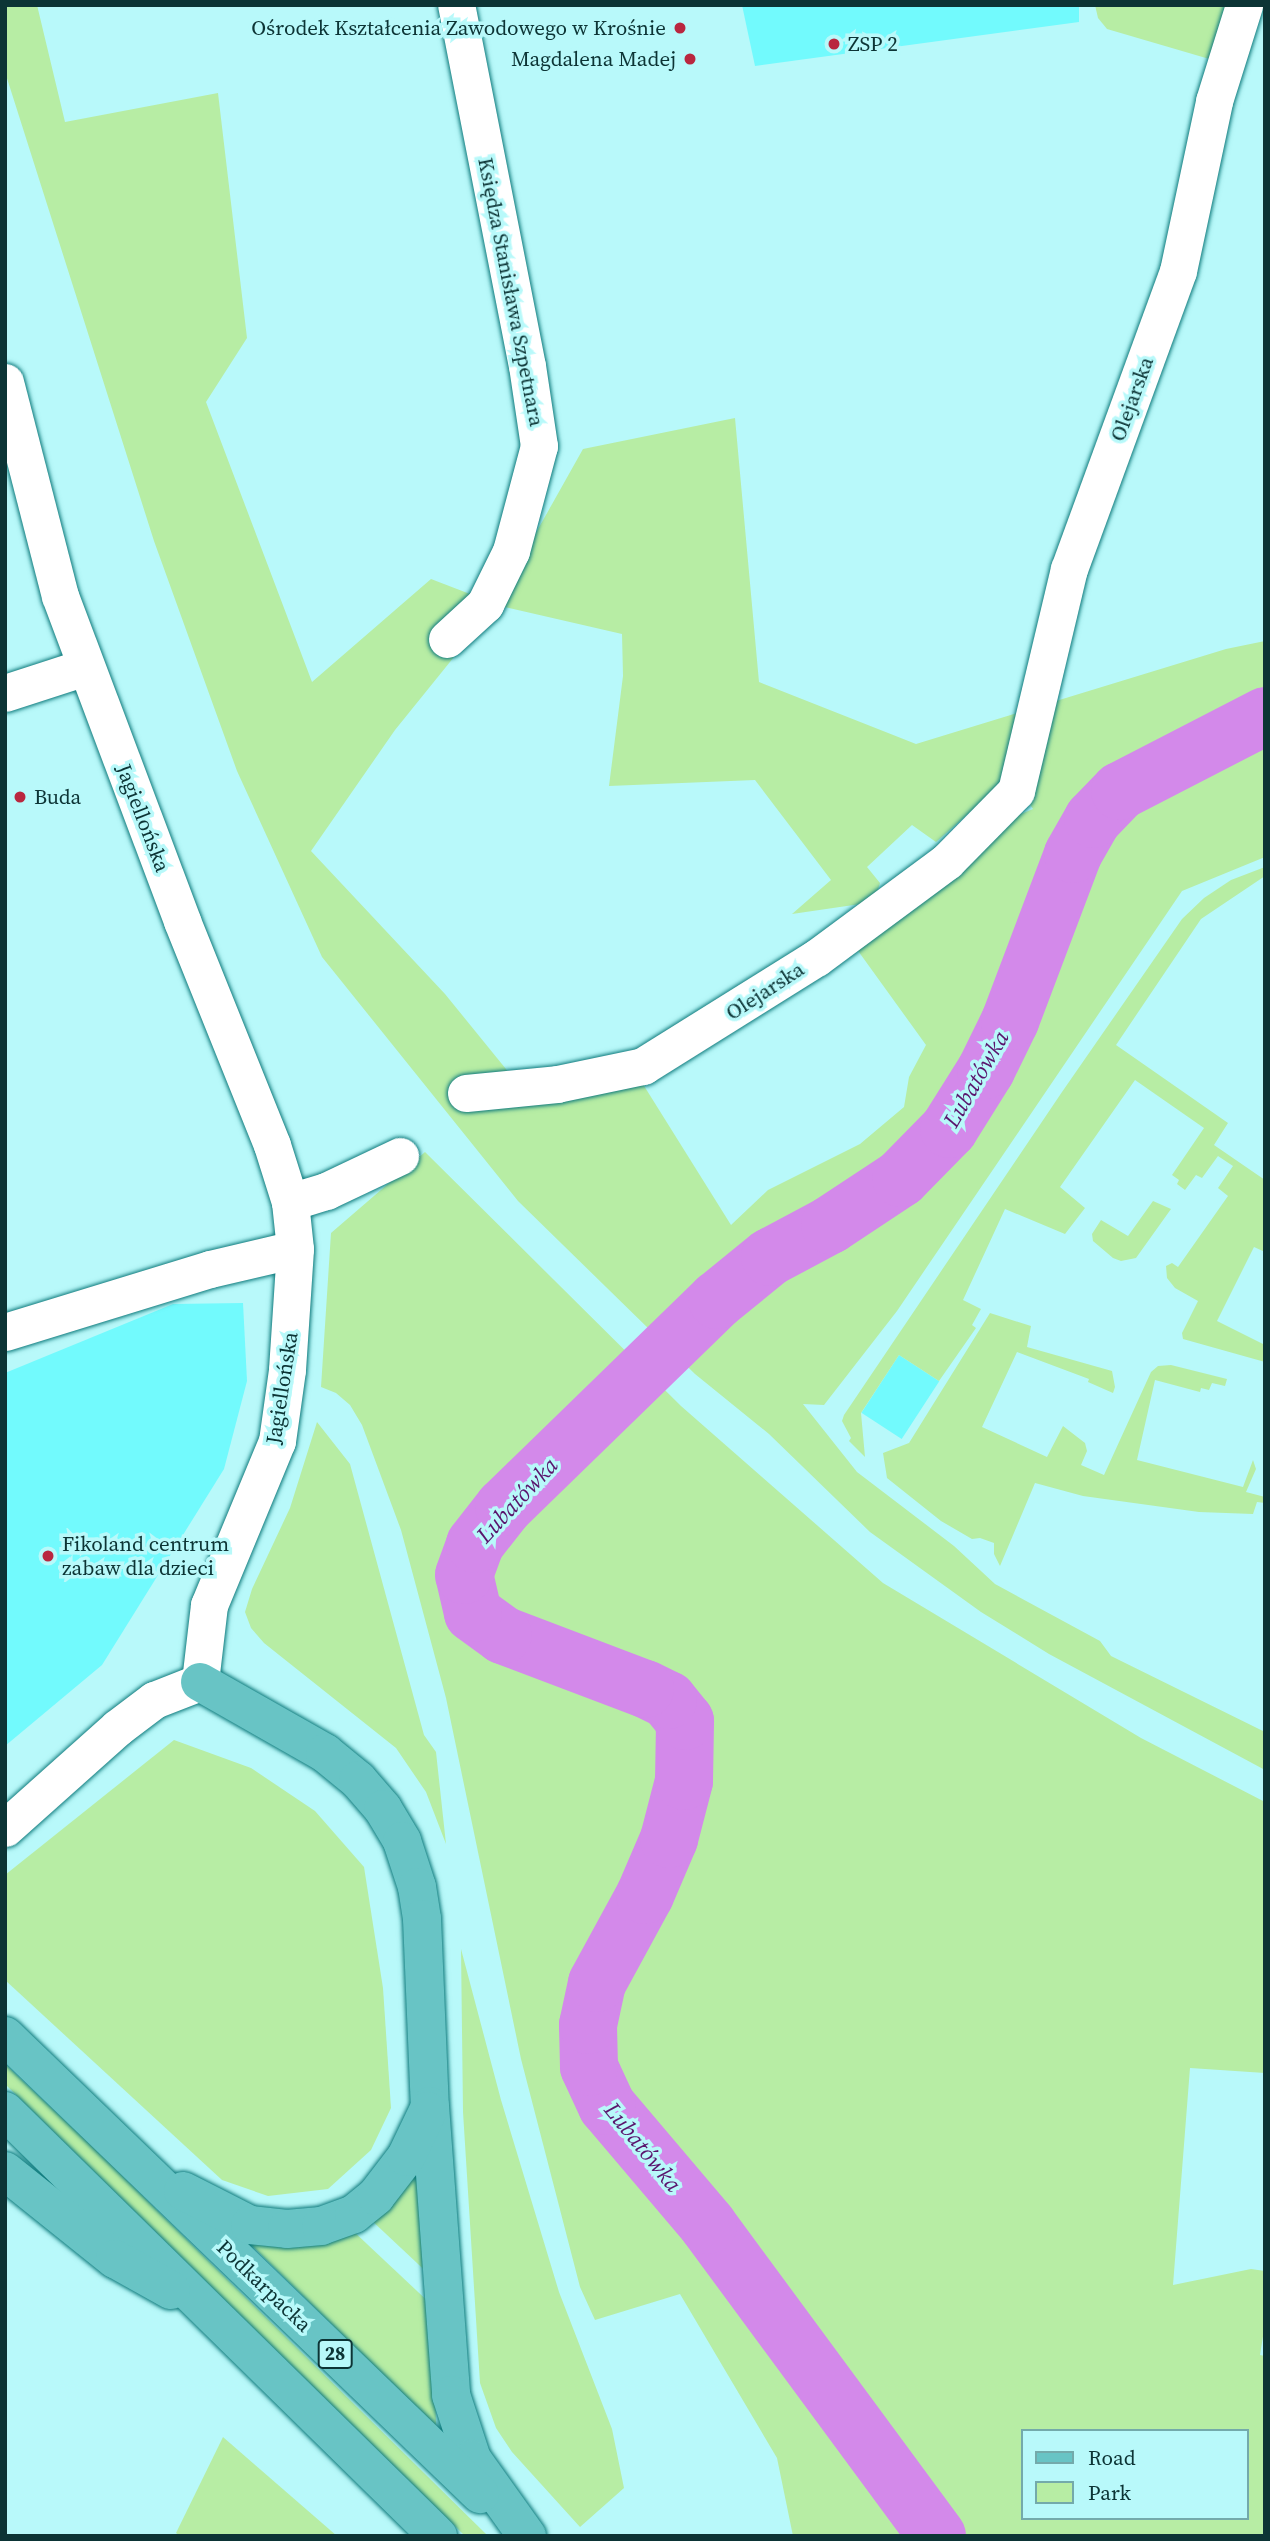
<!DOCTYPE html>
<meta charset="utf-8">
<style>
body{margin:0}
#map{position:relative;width:1270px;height:2541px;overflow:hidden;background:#b8f9fa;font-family:"Source Serif 4",serif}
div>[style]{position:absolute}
.built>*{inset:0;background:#72fafd;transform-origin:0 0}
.green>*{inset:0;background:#b7eda4}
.river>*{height:58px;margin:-29px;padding:0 29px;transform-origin:29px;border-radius:29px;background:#d389ea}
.roads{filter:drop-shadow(0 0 2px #0e7a7c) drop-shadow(0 0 2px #0e7a7c)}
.minor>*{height:37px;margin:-18.5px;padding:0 18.5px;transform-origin:18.5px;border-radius:18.5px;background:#fff}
.major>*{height:38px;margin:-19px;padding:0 19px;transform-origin:19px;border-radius:19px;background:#68c4c5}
.dots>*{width:19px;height:19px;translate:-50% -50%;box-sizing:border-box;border:4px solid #b8f9fa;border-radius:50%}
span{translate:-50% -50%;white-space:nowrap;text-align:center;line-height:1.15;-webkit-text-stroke:7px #b8f9fa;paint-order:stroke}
.shield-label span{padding:2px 5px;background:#b8f9fa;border:2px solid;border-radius:5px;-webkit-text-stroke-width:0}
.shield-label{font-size:19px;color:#0c3435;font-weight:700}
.poi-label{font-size:21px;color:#0c3435}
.right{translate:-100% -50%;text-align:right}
.left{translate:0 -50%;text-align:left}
.street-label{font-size:21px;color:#0c3435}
.water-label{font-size:23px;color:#5a156d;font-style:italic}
.frame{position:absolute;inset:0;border:7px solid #0c3435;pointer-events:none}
.legend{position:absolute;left:1021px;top:2429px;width:228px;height:91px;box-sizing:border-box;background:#b8f9fa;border:2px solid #73aaab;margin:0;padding:9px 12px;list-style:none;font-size:21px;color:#0c3435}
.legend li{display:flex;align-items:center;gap:14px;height:35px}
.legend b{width:35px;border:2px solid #73aaab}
</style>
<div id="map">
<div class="built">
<div style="clip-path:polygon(742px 5px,1079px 5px,1079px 22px,755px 66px)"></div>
<div style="clip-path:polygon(243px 1303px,247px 1381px,224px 1469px,102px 1665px,5px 1746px,5px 1373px,173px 1304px)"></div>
<div style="left:899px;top:1355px;width:48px;height:69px;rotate:33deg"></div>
</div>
<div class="green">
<div style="clip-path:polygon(evenodd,5px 5px,37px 5px,65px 122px,218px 93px,247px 338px,206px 402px,312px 682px,431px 579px,496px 604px,583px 449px,735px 418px,759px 682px,916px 744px,1226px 649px,1265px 641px,1265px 857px,1182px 891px,897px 1311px,824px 1405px,803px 1404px,857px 1472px,954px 1546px,995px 1584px,1100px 1641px,1111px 1656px,1265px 1732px,1265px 1770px,1049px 1654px,981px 1612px,870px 1532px,769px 1434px,695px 1374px,518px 1201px,322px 957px,237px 771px,154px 541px,5px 72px,5px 5px,496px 605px,622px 634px,623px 676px,609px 786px,755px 780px,831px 880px,792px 914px,874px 902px,880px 883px,867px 867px,912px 825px,936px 842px,1011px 776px,1033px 809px,997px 824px,856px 948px,926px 1045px,909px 1077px,904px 1107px,860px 1144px,768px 1190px,731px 1225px,641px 1081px,519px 1106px,510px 1074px,445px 994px,311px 851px,395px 730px,496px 605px)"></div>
<div style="clip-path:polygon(1095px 5px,1243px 5px,1223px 63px,1107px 29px,1098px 18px)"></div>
<div style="clip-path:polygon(1265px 867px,1265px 876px,1201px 919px,1116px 1045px,1228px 1123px,1214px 1145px,1265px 1180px,1265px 1252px,1254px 1247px,1217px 1321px,1265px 1345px,1265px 1362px,1183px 1339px,1182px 1333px,1198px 1301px,1175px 1288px,1167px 1278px,1166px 1266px,1172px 1263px,1178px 1267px,1228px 1196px,1218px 1188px,1233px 1166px,1218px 1156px,1202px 1178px,1196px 1175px,1185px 1190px,1177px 1184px,1179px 1180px,1172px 1175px,1204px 1128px,1135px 1080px,1060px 1187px,1085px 1208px,1065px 1234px,1005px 1209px,963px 1300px,981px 1309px,972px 1325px,976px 1328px,939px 1381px,899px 1355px,861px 1413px,865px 1457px,849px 1441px,851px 1438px,842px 1421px,844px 1415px,1062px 1092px,1182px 919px,1204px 898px,1231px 880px)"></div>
<div style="clip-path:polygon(evenodd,425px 1152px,681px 1406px,883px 1583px,1141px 1738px,1265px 1802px,1265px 2073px,1190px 2068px,1173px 2285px,1251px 2269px,1265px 2271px,1265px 2324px,1260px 2355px,1265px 2356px,1265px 2536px,793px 2536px,777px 2458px,680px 2294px,595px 2320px,580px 2287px,521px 2059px,446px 1698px,401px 1530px,362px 1425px,350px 1405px,336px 1393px,321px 1387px,331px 1233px,425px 1152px,1023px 2431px,1247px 2431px,1247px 2518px,1023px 2518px,1023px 2431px)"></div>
<div style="clip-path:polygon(1153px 1201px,1171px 1209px,1136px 1258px,1121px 1261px,1113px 1258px,1093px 1241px,1092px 1234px,1101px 1220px,1128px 1236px)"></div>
<div style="clip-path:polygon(990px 1313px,1031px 1326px,1027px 1347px,1112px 1371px,1115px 1387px,1113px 1393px,1088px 1382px,1089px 1379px,1017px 1352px,982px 1427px,1047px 1457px,1063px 1426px,1085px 1443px,1087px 1451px,1081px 1465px,1104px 1475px,1151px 1372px,1158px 1366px,1171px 1365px,1227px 1379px,1225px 1386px,1212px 1383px,1209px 1390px,1201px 1388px,1200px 1392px,1155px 1380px,1137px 1460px,1243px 1487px,1253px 1460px,1256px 1469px,1246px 1492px,1265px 1497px,1265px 1503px,1257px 1502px,1253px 1514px,1199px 1512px,1083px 1496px,1035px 1483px,1000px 1566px,994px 1554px,994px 1543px,980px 1538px,972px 1539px,941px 1521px,887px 1478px,883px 1453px,909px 1443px)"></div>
<div style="clip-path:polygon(317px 1422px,350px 1464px,424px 1735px,436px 1752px,446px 1844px,426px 1792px,396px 1748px,264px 1643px,251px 1628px,245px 1612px,252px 1589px,290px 1508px)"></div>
<div style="clip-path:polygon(174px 1740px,251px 1768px,315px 1811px,364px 1867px,383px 1988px,391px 2108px,371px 2150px,328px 2189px,268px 2196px,222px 2180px,5px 1980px,5px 1875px)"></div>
<div style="clip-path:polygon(461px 1949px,501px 2100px,559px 2292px,612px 2429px,624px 2488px,580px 2527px,512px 2452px,496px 2428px,480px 2383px,463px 2112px)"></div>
<div style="clip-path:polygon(5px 2064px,99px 2153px,488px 2536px,465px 2536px,5px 2084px)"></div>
<div style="clip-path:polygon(427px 2137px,434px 2279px,369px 2218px)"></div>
<div style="clip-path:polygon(350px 2228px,434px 2307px,436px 2427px,238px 2232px)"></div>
<div style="clip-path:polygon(223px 2437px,337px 2536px,180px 2536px,176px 2533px)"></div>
</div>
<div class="river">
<div style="left:937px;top:2536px;width:386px;rotate:-126.4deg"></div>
<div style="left:708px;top:2225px;width:156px;rotate:-130.3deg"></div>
<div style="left:607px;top:2106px;width:43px;rotate:-114.8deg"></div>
<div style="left:589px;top:2067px;width:42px;rotate:-91.4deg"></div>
<div style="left:588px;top:2025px;width:43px;rotate:-77.9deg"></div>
<div style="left:597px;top:1983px;width:100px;rotate:-61.4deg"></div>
<div style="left:645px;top:1895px;width:61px;rotate:-66.8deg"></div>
<div style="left:669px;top:1839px;width:60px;rotate:-75.5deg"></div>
<div style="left:684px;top:1781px;width:60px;rotate:-89deg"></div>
<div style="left:685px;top:1721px;width:27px;rotate:-129deg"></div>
<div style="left:668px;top:1700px;width:25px;rotate:-154deg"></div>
<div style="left:645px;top:1689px;width:152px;rotate:-159.2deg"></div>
<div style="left:503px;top:1635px;width:37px;rotate:-144deg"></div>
<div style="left:473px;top:1613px;width:39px;rotate:-103deg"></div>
<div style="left:464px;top:1575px;width:33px;rotate:-70deg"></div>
<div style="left:475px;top:1544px;width:47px;rotate:-51.9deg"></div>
<div style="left:504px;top:1507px;width:297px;rotate:-44.2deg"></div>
<div style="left:717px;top:1300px;width:68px;rotate:-39.1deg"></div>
<div style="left:770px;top:1257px;width:68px;rotate:-28.1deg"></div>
<div style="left:830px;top:1225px;width:85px;rotate:-33.5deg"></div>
<div style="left:901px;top:1178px;width:69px;rotate:-45.6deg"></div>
<div style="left:949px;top:1129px;width:70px;rotate:-57.9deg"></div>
<div style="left:986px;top:1070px;width:55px;rotate:-63.9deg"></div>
<div style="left:1010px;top:1021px;width:178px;rotate:-69.3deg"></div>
<div style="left:1073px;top:854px;width:40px;rotate:-60.3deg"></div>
<div style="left:1093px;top:819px;width:39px;rotate:-46deg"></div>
<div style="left:1120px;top:791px;width:163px;rotate:-27.3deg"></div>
</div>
<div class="roads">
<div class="minor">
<div style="left:5px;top:382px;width:221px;rotate:75.6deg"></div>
<div style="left:60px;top:596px;width:347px;rotate:69.4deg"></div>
<div style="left:182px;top:921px;width:241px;rotate:68.1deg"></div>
<div style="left:272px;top:1145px;width:60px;rotate:72.5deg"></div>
<div style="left:290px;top:1202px;width:47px;rotate:83.9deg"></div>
<div style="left:295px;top:1249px;width:121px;rotate:93.8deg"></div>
<div style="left:287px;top:1370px;width:72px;rotate:98deg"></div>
<div style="left:277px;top:1441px;width:178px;rotate:112.5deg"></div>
<div style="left:209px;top:1605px;width:78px;rotate:96.7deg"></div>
<div style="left:200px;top:1682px;width:49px;rotate:158.6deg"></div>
<div style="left:154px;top:1700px;width:46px;rotate:142.9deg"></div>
<div style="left:117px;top:1728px;width:150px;rotate:138.2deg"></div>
<div style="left:447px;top:639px;width:52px;rotate:-42.6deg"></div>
<div style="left:485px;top:604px;width:59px;rotate:-63.9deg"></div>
<div style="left:511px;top:551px;width:109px;rotate:-75.1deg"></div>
<div style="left:539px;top:446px;width:81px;rotate:-98.5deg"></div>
<div style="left:527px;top:366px;width:368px;rotate:-101.1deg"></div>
<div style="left:5px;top:693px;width:84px;rotate:-18deg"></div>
<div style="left:466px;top:1093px;width:91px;rotate:-5.6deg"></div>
<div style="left:557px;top:1084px;width:88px;rotate:-11.8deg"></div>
<div style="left:643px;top:1066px;width:204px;rotate:-32deg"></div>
<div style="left:816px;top:958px;width:163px;rotate:-36.5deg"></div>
<div style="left:947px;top:861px;width:98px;rotate:-45.4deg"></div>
<div style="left:1016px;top:791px;width:228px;rotate:-76.6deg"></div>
<div style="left:1069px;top:569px;width:317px;rotate:-69.9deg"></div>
<div style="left:1178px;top:271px;width:174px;rotate:-78deg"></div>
<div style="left:1214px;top:101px;width:101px;rotate:-72.6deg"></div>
<div style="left:290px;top:1202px;width:38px;rotate:-17deg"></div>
<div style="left:326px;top:1191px;width:82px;rotate:-25.3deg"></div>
<div style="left:5px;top:1332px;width:214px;rotate:-17.1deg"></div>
<div style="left:210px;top:1269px;width:87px;rotate:-13.2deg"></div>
</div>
<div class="major">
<div style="left:200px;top:1682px;width:144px;rotate:29.6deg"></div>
<div style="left:325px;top:1753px;width:43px;rotate:39.3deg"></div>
<div style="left:358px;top:1780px;width:38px;rotate:49deg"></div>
<div style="left:383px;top:1809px;width:37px;rotate:59deg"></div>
<div style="left:402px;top:1841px;width:48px;rotate:71.9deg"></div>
<div style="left:417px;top:1887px;width:32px;rotate:81deg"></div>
<div style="left:422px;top:1919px;width:187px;rotate:87.6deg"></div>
<div style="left:430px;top:2106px;width:290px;rotate:85.8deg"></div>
<div style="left:451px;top:2395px;width:67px;rotate:71.8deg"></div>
<div style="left:472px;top:2459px;width:95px;rotate:54.5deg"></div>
<div style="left:5px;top:2036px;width:660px;rotate:43.96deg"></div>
<div style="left:5px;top:2111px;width:607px;rotate:44.47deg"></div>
<div style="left:5px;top:2171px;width:141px;rotate:38.7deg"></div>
<div style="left:115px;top:2259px;width:64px;rotate:29deg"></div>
<div style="left:183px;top:2191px;width:75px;rotate:26.9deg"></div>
<div style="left:250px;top:2225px;width:37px;rotate:6deg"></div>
<div style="left:287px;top:2229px;width:34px;rotate:-5deg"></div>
<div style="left:321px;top:2226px;width:35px;rotate:-20deg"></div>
<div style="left:354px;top:2214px;width:28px;rotate:-39deg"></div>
<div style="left:376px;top:2196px;width:49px;rotate:-52.4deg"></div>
<div style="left:406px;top:2157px;width:51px;rotate:-64.4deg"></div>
</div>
</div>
<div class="dots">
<div style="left:680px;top:28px;background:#b9273f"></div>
<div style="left:834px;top:44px;background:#b9273f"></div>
<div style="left:690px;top:59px;background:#b9273f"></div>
<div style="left:20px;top:797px;background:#b9273f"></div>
<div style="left:48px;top:1556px;background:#b9273f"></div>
</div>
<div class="shield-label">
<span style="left:335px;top:2354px">28</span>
</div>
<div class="poi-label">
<span class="right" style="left:666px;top:28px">Ośrodek Kształcenia Zawodowego w Krośnie</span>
<span class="left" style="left:848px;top:44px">ZSP 2</span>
<span class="right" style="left:676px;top:59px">Magdalena Madej</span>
<span class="left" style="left:34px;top:797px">Buda</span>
<span class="left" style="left:62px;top:1556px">Fikoland centrum<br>zabaw dla dzieci</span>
</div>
<div class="street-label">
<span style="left:511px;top:292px;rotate:79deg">Księdza Stanisława Szpetnara</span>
<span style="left:1132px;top:399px;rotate:-70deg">Olejarska</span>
<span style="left:143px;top:818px;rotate:69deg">Jagiellońska</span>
<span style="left:765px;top:991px;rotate:-33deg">Olejarska</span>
<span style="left:282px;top:1388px;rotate:-81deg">Jagiellońska</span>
<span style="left:264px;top:2286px;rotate:44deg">Podkarpacka</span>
</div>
<div class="water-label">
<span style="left:976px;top:1079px;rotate:-60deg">Lubatówka</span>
<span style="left:517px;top:1500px;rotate:-47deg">Lubatówka</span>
<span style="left:643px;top:2147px;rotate:51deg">Lubatówka</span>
</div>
<div class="frame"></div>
<ul class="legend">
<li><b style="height:9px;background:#68c4c5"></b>Road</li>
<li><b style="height:19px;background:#b7eda4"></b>Park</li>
</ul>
</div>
